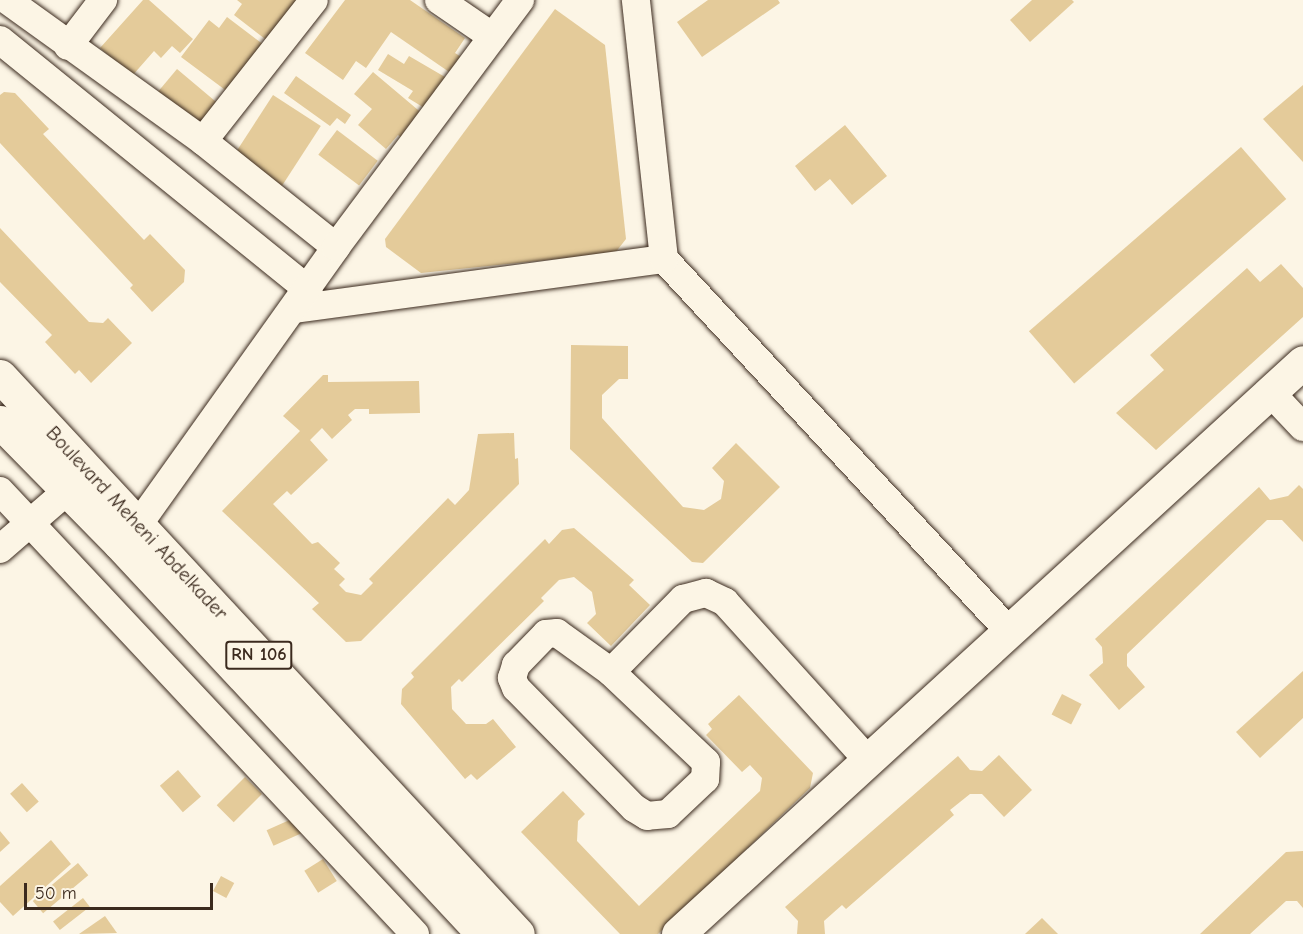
<!DOCTYPE html>
<style>
body{margin:0}
#map{position:relative;width:1303px;height:934px;overflow:hidden;background:#fcf5e5;font-family:"Comic Neue",sans-serif}
div>[style]{position:absolute}
.building>*{inset:0;background:#e4cb9a;transform-origin:0 0}
.roads{filter:drop-shadow(0 0 2px #3b2a1e) drop-shadow(0 0 2px #3b2a1e)}
.minor>*{height:28px;margin:-14px;padding:0 14px;transform-origin:14px;border-radius:14px;background:#fcf5e5}
.major>*{height:33px;margin:-16.5px;padding:0 16.5px;transform-origin:16.5px;border-radius:16.5px;background:#fcf5e5}
span{translate:-50% -50%;white-space:nowrap;text-align:center;line-height:1.15;-webkit-text-stroke:4.5px #fcf5e5;paint-order:stroke}
.shield-label span{padding:2px 4px;background:#fcf5e5;border:2px solid;border-radius:4px;-webkit-text-stroke-width:0}
.shield-label{font-size:18px;color:#3b2a1e;font-weight:700}
.street-label{font-size:20px;color:#3b2a1e}
.scale{position:absolute;left:24px;top:883px;width:189px;height:27px;box-sizing:border-box;border:3px solid #3b2a1e;border-top:0;padding-left:8px;font-size:18px;line-height:21px;white-space:nowrap;color:#3b2a1e;-webkit-text-stroke:4px #fcf5e5;paint-order:stroke}
</style>
<div id="map">
<div class="building">
<div style="clip-path:polygon(143px 0,149px 0,193px 39px,180px 53px,172px 46px,161px 58px,154px 51px,132px 76px,100px 48px)"></div>
<div style="clip-path:polygon(237px 0,307px 0,273px 45px,234px 15px,242px 4px)"></div>
<div style="clip-path:polygon(345px 0,410px 0,465px 38px,455px 53px,466px 60px,455px 76px,391px 32px,366px 68px,356px 61px,343px 80px,305px 53px)"></div>
<div style="clip-path:polygon(708px 0,778px 0,780px 3px,702px 57px,677px 22px)"></div>
<div style="clip-path:polygon(1032px 0,1072px 0,1074px 2px,1030px 42px,1010px 20px)"></div>
<div style="clip-path:polygon(555px 9px,605px 45px,626px 239px,615px 253px,421px 273px,386px 247px,385px 239px)"></div>
<div style="clip-path:polygon(227px 17px,268px 48px,232px 95px,181px 57px,209px 20px,219px 28px)"></div>
<div style="clip-path:polygon(388px 54px,404px 64px,409px 56px,445px 77px,426px 109px,408px 98px,413px 91px,378px 70px)"></div>
<div style="left:177px;top:69px;width:64px;height:39px;rotate:40deg"></div>
<div style="clip-path:polygon(373px 72px,424px 115px,403px 139px,398px 135px,386px 149px,358px 125px,372px 109px,354px 94px)"></div>
<div style="clip-path:polygon(296px 76px,351px 115px,345px 124px,337px 118px,330px 126px,284px 93px)"></div>
<div style="clip-path:polygon(1303px 85px,1303px 162px,1263px 119px)"></div>
<div style="clip-path:polygon(4px 92px,15px 93px,49px 129px,43px 134px,144px 240px,150px 234px,185px 270px,184px 282px,152px 312px,130px 288px,133px 285px,0 143px,0 95px)"></div>
<div style="left:273px;top:95px;width:57px;height:73px;rotate:33deg"></div>
<div style="clip-path:polygon(845px 125px,887px 176px,852px 205px,830px 179px,815px 191px,795px 166px)"></div>
<div style="left:337px;top:130px;width:51px;height:31px;rotate:37deg"></div>
<div style="left:1241px;top:147px;width:69px;height:281px;rotate:49deg"></div>
<div style="clip-path:polygon(0 228px,89px 322px,103px 323px,108px 318px,132px 343px,91px 383px,79px 370px,75px 374px,45px 342px,52px 335px,0 282px)"></div>
<div style="clip-path:polygon(1281px 264px,1303px 288px,1303px 317px,1156px 450px,1116px 413px,1164px 370px,1150px 355px,1247px 268px,1260px 282px)"></div>
<div style="clip-path:polygon(571px 345px,628px 346px,628px 379px,619px 379px,602px 395px,602px 418px,683px 507px,704px 510px,721px 499px,724px 481px,712px 468px,736px 443px,780px 487px,703px 563px,692px 562px,570px 449px)"></div>
<div style="clip-path:polygon(323px 375px,328px 375px,328px 382px,419px 381px,420px 413px,369px 414px,369px 409px,355px 409px,348px 415px,352px 420px,332px 439px,322px 428px,310px 440px,328px 460px,291px 495px,287px 491px,273px 504px,312px 544px,318px 542px,340px 563px,334px 569px,345px 579px,339px 585px,346px 592px,361px 595px,373px 583px,369px 579px,448px 498px,455px 505px,469px 490px,478px 434px,514px 433px,515px 459px,518px 458px,519px 484px,361px 641px,346px 642px,312px 609px,319px 603px,222px 511px,300px 431px,283px 416px)"></div>
<div style="clip-path:polygon(1299px 485px,1303px 489px,1303px 542px,1282px 520px,1267px 520px,1127px 654px,1127px 666px,1145px 687px,1119px 710px,1089px 675px,1103px 663px,1102px 647px,1095px 639px,1259px 487px,1270px 500px,1288px 496px)"></div>
<div style="clip-path:polygon(574px 528px,634px 580px,629px 585px,650px 605px,611px 646px,587px 623px,596px 614px,592px 592px,574px 577px,559px 580px,541px 598px,544px 601px,462px 682px,459px 679px,451px 687px,452px 709px,466px 724px,486px 724px,493px 719px,516px 747px,477px 780px,471px 774px,465px 779px,401px 704px,402px 689px,414px 677px,411px 673px,545px 539px,549px 544px,562px 530px)"></div>
<div style="clip-path:polygon(1303px 671px,1303px 718px,1260px 758px,1236px 732px)"></div>
<div style="left:1062px;top:694px;width:22px;height:23px;rotate:27deg"></div>
<div style="clip-path:polygon(739px 695px,813px 773px,810px 788px,658px 934px,620px 934px,521px 832px,563px 791px,585px 814px,578px 821px,577px 841px,639px 906px,760px 791px,762px 778px,750px 765px,742px 772px,706px 735px,712px 729px,708px 724px)"></div>
<div style="clip-path:polygon(999px 755px,1032px 790px,1004px 817px,982px 794px,970px 794px,950px 810px,954px 815px,846px 909px,842px 905px,824px 921px,825px 934px,797px 934px,798px 921px,785px 907px,958px 756px,970px 770px,982px 771px)"></div>
<div style="left:178px;top:770px;width:35px;height:24px;rotate:49deg"></div>
<div style="left:245px;top:777px;width:24px;height:40px;rotate:45deg"></div>
<div style="left:22px;top:783px;width:25px;height:16px;rotate:48deg"></div>
<div style="left:294px;top:818px;width:17px;height:30px;rotate:66deg"></div>
<div style="clip-path:polygon(0 831px,10px 843px,0 852px)"></div>
<div style="clip-path:polygon(51px 840px,71px 864px,13px 916px,0 902px,0 886px)"></div>
<div style="clip-path:polygon(1303px 851px,1303px 908px,1297px 901px,1286px 901px,1250px 934px,1200px 934px,1286px 852px)"></div>
<div style="left:323px;top:859px;width:26px;height:22px;rotate:58deg"></div>
<div style="left:78px;top:863px;width:16px;height:59px;rotate:50deg"></div>
<div style="left:221px;top:876px;width:15px;height:17px;rotate:28deg"></div>
<div style="left:83px;top:898px;width:11px;height:38px;rotate:52deg"></div>
<div style="clip-path:polygon(105px 916px,117px 933px,79px 934px)"></div>
<div style="clip-path:polygon(1042px 918px,1058px 934px,1025px 934px)"></div>
</div>
<div class="roads">
<div class="minor">
<div style="left:7px;top:0;width:241px;rotate:35.7deg"></div>
<div style="left:203px;top:141px;width:170px;rotate:38.6deg"></div>
<div style="left:439px;top:0;width:65px;rotate:34.4deg"></div>
<div style="left:0;top:40px;width:397px;rotate:39deg"></div>
<div style="left:68px;top:46px;width:58px;rotate:-52.7deg"></div>
<div style="left:203px;top:141px;width:179px;rotate:-51.8deg"></div>
<div style="left:664px;top:259px;width:507px;rotate:47.16deg"></div>
<div style="left:294px;top:309px;width:373px;rotate:-7.7deg"></div>
<div style="left:664px;top:259px;width:261px;rotate:-96.2deg"></div>
<div style="left:1270px;top:392px;width:48px;rotate:46.7deg"></div>
<div style="left:0;top:491px;width:607px;rotate:46.87deg"></div>
<div style="left:123px;top:539px;width:21px;rotate:-43deg"></div>
<div style="left:138px;top:525px;width:341px;rotate:-54.5deg"></div>
<div style="left:336px;top:247px;width:308px;rotate:-53.3deg"></div>
<div style="left:0;top:549px;width:89px;rotate:-40.9deg"></div>
<div style="left:557px;top:633px;width:67px;rotate:35.8deg"></div>
<div style="left:611px;top:672px;width:131px;rotate:43.5deg"></div>
<div style="left:706px;top:762px;width:17px;rotate:93deg"></div>
<div style="left:705px;top:779px;width:51px;rotate:136.6deg"></div>
<div style="left:668px;top:814px;width:21px;rotate:175deg"></div>
<div style="left:647px;top:816px;width:15px;rotate:-148deg"></div>
<div style="left:634px;top:808px;width:168px;rotate:-134.5deg"></div>
<div style="left:516px;top:688px;width:11px;rotate:-112deg"></div>
<div style="left:512px;top:678px;width:14px;rotate:-73deg"></div>
<div style="left:516px;top:665px;width:43px;rotate:-45.9deg"></div>
<div style="left:546px;top:634px;width:11px;rotate:-5deg"></div>
<div style="left:611px;top:672px;width:103px;rotate:-45.4deg"></div>
<div style="left:683px;top:599px;width:24px;rotate:-15deg"></div>
<div style="left:706px;top:593px;width:21px;rotate:25deg"></div>
<div style="left:725px;top:602px;width:213px;rotate:47.9deg"></div>
</div>
<div class="major">
<div style="left:0;top:376px;width:761px;rotate:47.13deg"></div>
<div style="left:0;top:422px;width:170px;rotate:45.5deg"></div>
<div style="left:119px;top:543px;width:534px;rotate:47.05deg"></div>
<div style="left:678px;top:934px;width:847px;rotate:-42.46deg"></div>
</div>
</div>
<div class="shield-label">
<span style="left:259px;top:655px">RN 106</span>
</div>
<div class="street-label">
<span style="left:137px;top:523px;rotate:47deg">Boulevard Meheni Abdelkader</span>
</div>
<div class="scale">50 m</div>
</div>
